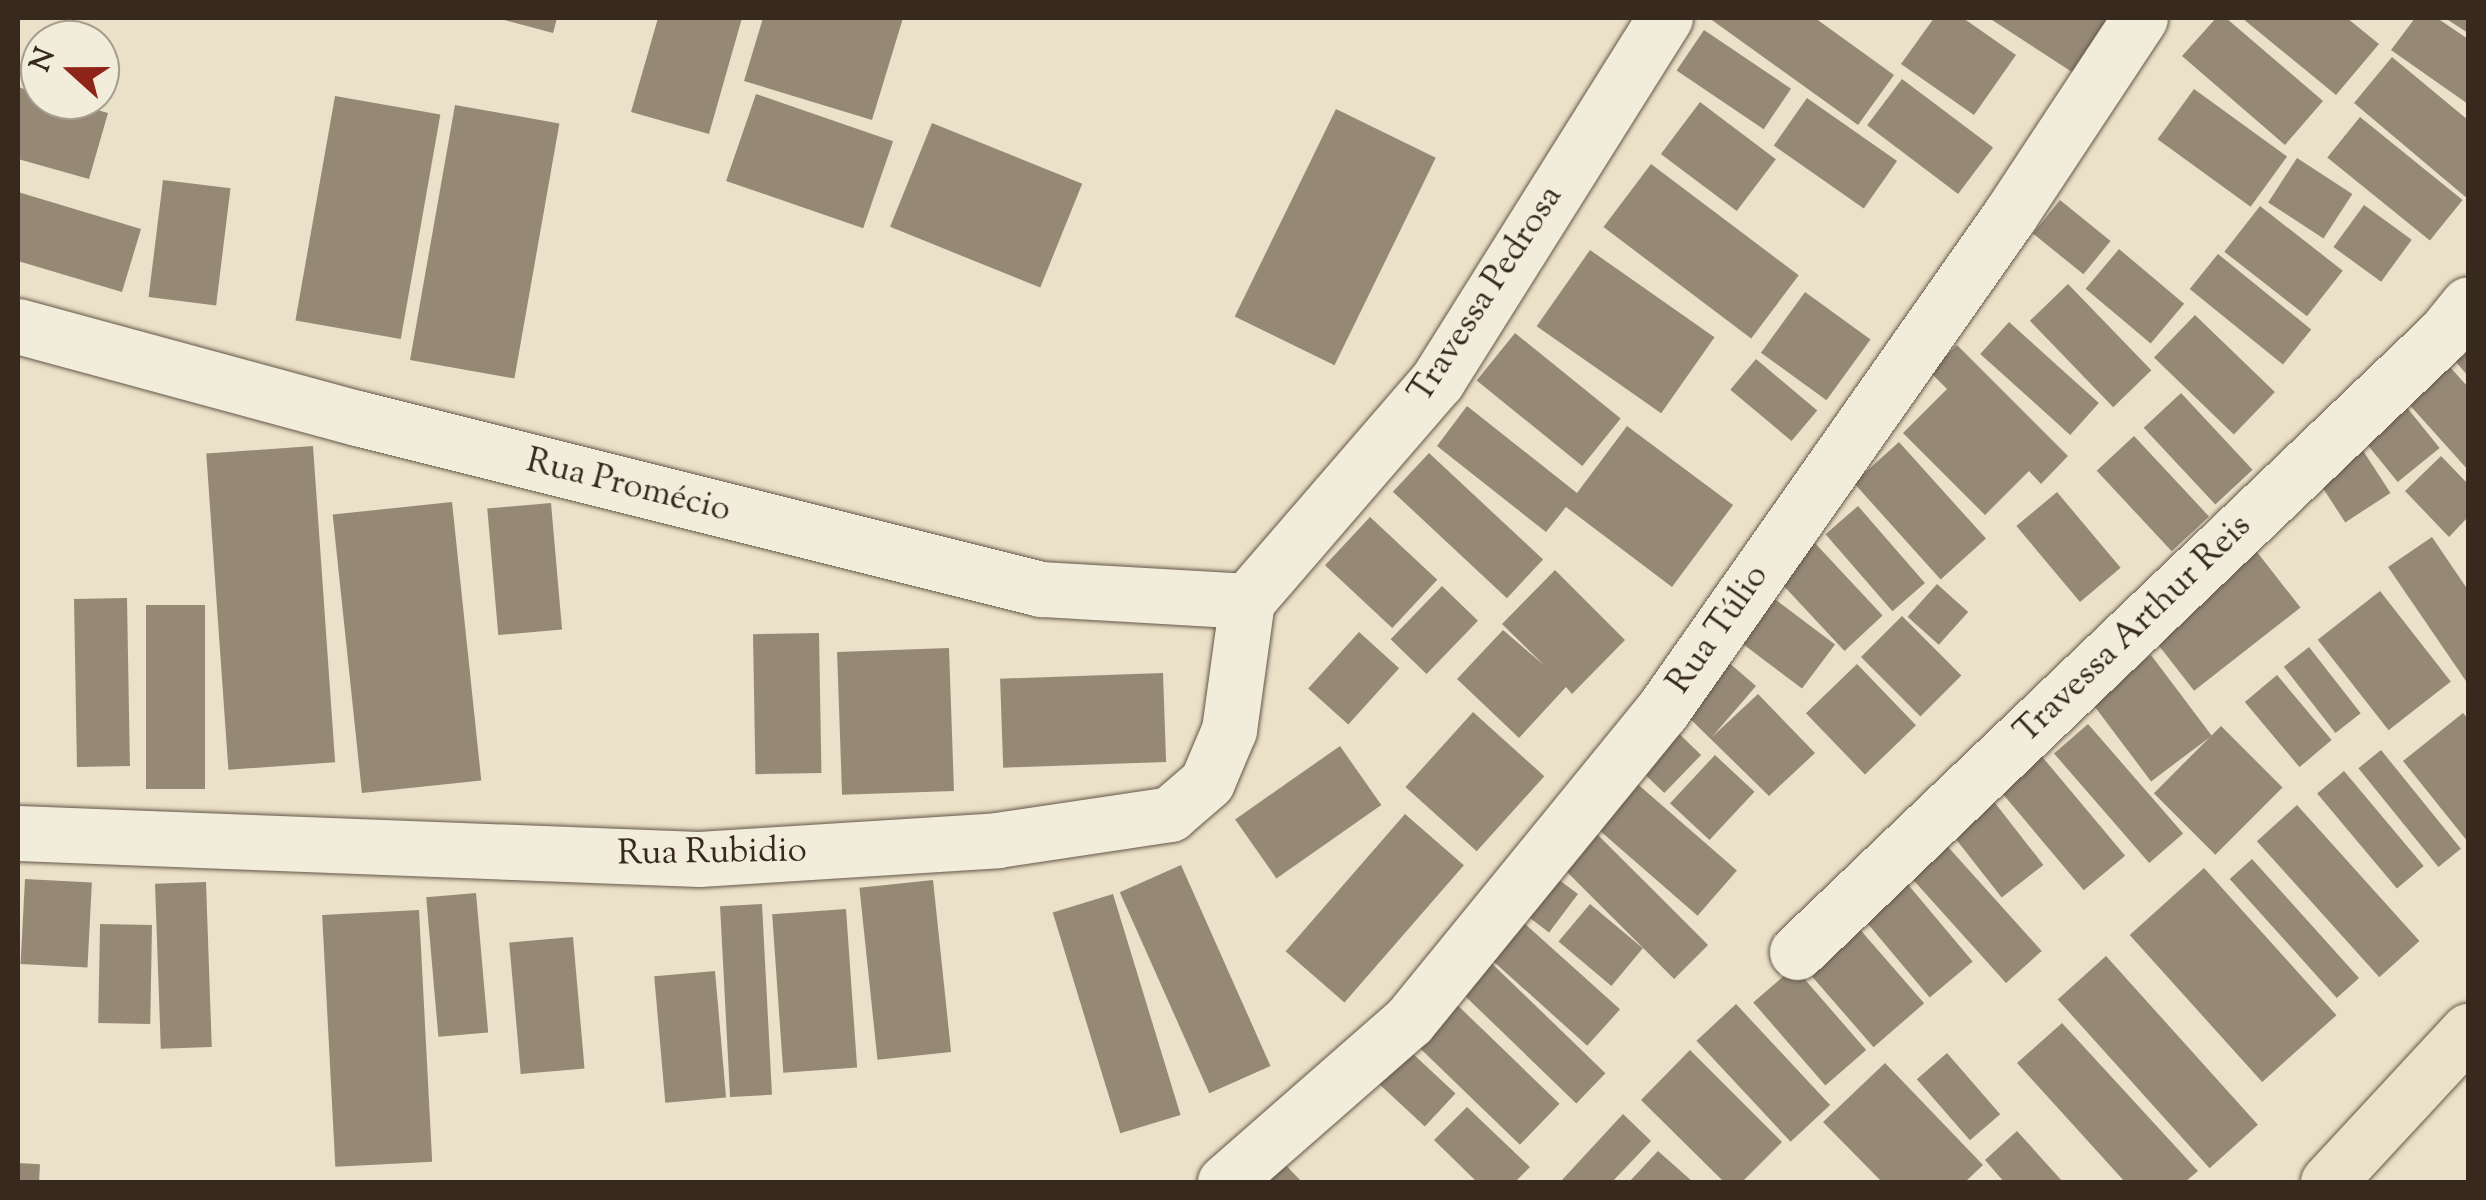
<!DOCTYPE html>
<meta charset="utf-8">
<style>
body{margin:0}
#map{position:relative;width:2486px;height:1200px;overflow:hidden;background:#ebe1c8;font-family:"Sorts Mill Goudy",serif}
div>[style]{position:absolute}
.building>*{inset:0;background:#958976;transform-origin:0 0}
.roads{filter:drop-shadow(0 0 2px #645748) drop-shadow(0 0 2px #645748)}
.minor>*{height:55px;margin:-27.5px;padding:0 27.5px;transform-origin:27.5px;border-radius:27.5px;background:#f2ecdb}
.trunk>*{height:55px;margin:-27.5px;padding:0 27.5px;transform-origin:27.5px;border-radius:27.5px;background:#ebe1c8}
span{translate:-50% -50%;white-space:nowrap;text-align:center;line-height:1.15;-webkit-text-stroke:8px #f2ecdb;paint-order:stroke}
.street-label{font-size:35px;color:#37291e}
.frame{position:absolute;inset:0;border:20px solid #37291e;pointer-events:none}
.north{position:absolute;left:20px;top:20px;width:100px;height:100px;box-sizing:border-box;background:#f2ecdb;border:2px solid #a79e8f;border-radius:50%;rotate:291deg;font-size:28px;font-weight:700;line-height:40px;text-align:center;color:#37291e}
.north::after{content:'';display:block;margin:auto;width:35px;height:45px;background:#8f2418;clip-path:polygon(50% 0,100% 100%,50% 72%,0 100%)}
</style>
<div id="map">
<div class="building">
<div style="clip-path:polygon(497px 18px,557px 18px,553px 33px)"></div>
<div style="clip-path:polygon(658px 18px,742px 18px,709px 134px,631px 112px)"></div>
<div style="clip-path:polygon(763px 18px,903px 18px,872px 120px,744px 81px)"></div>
<div style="clip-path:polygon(1709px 18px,1815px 18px,1894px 75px,1858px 125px)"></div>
<div style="clip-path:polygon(1934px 18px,1963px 18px,2016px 55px,1974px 115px,1901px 64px)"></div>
<div style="clip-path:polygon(1989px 18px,2108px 18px,2072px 72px)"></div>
<div style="clip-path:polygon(2216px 18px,2226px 18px,2323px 101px,2285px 145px,2182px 56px)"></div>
<div style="clip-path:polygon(2242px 18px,2347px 18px,2379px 44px,2336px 95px)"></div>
<div style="clip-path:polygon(2415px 18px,2437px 18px,2468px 39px,2468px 104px,2391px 50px)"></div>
<div style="clip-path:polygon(2445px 18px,2468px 18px,2468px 33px)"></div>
<div style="left:1704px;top:30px;width:105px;height:49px;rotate:34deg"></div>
<div style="clip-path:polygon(2392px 57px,2468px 120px,2468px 199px,2354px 103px)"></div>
<div style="left:1902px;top:79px;width:114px;height:58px;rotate:37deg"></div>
<div style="clip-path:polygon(18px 87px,40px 94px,40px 100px,62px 100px,108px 113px,89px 179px,18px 159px)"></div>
<div style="left:2194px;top:89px;width:115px;height:62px;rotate:36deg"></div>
<div style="left:756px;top:94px;width:145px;height:92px;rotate:19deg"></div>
<div style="left:335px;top:96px;width:107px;height:228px;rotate:10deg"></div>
<div style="left:1807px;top:98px;width:110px;height:58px;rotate:35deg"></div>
<div style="left:1700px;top:102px;width:95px;height:65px;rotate:37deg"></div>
<div style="left:455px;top:105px;width:106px;height:259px;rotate:10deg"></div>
<div style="left:1336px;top:109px;width:111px;height:231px;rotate:26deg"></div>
<div style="left:2360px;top:117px;width:132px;height:52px;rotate:39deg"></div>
<div style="left:932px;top:123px;width:162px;height:112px;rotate:22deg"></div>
<div style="left:2297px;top:158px;width:66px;height:53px;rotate:33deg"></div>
<div style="left:1651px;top:164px;width:185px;height:79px;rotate:37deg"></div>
<div style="left:163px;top:180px;width:68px;height:118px;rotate:7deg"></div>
<div style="clip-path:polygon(18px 192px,141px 229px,122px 292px,18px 261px)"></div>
<div style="left:2060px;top:200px;width:65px;height:43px;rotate:39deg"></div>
<div style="left:2364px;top:205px;width:59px;height:52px;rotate:36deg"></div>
<div style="left:2260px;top:206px;width:105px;height:58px;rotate:38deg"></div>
<div style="left:2119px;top:249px;width:85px;height:52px;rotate:40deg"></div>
<div style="left:1590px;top:250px;width:152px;height:93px;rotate:35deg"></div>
<div style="left:2218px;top:254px;width:120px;height:45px;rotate:39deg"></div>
<div style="left:2068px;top:284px;width:120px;height:53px;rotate:46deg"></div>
<div style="left:1805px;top:292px;width:81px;height:75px;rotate:36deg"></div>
<div style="left:2195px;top:315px;width:111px;height:59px;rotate:44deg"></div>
<div style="left:2009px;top:322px;width:121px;height:43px;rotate:42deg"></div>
<div style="left:1515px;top:333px;width:136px;height:61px;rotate:39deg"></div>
<div style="clip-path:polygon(2468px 339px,2468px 376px,2450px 355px)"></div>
<div style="clip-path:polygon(1957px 345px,2068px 456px,2041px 484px,2029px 471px,1985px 515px,1903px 433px,1947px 389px,1930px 372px)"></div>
<div style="clip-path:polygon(2439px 355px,2468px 387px,2468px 470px,2398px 392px)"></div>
<div style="left:1756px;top:359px;width:80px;height:40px;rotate:40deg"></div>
<div style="left:2181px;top:393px;width:105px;height:51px;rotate:47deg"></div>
<div style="left:2400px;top:399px;width:63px;height:54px;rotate:51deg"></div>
<div style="clip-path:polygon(1467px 406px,1577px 493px,1627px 426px,1733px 505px,1672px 587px,1566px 507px,1546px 532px,1437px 446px)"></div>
<div style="left:2134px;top:436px;width:110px;height:51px;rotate:47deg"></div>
<div style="left:1899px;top:442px;width:130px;height:61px;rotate:48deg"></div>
<div style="left:313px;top:446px;width:317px;height:107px;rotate:86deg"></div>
<div style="left:2360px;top:446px;width:56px;height:54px;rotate:57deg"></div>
<div style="left:1429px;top:453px;width:156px;height:53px;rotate:43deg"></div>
<div style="clip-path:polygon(2441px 456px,2468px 484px,2468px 517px,2449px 537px,2405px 491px)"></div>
<div style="left:2057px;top:492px;width:99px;height:53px;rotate:50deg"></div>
<div style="left:452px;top:502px;width:280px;height:120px;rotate:84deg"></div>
<div style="left:551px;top:503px;width:127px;height:64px;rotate:85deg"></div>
<div style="left:1858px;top:506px;width:102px;height:43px;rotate:49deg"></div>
<div style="left:1370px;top:517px;width:92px;height:66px;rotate:43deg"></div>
<div style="clip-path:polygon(2432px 537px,2468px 590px,2468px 684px,2388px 567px)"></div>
<div style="left:1813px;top:541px;width:102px;height:52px;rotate:47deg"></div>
<div style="left:2250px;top:543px;width:82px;height:135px;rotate:52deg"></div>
<div style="clip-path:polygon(1555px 570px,1625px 640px,1572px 694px,1566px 687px,1519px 738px,1457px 679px,1503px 630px,1545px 666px,1502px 624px)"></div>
<div style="left:1937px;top:584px;width:42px;height:44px;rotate:42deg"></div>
<div style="left:1442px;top:586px;width:50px;height:74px;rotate:44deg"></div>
<div style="left:1764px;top:591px;width:89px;height:55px;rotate:37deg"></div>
<div style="left:2380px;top:591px;width:115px;height:79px;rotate:52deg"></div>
<div style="left:127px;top:598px;width:168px;height:53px;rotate:89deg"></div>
<div style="left:146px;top:605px;width:59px;height:184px"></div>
<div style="left:1902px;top:616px;width:84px;height:58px;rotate:45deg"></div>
<div style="left:1359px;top:632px;width:54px;height:76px;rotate:42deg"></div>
<div style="left:819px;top:633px;width:140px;height:66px;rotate:89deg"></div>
<div style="left:2309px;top:647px;width:84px;height:32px;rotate:52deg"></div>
<div style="left:949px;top:648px;width:143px;height:112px;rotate:88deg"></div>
<div style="clip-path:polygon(1720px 655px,1756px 686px,1712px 737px,1758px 694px,1815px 753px,1769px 796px,1676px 705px)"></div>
<div style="left:2151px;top:655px;width:101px;height:76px;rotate:53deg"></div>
<div style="left:1857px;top:664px;width:85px;height:71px;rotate:46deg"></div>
<div style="left:1163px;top:673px;width:89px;height:163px;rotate:88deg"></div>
<div style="left:2277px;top:675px;width:85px;height:42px;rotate:50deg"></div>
<div style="left:1473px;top:712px;width:96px;height:101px;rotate:42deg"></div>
<div style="clip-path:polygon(2463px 713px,2468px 719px,2468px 842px,2403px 761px)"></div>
<div style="left:1668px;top:723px;width:46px;height:53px;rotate:44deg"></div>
<div style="left:2088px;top:724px;width:145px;height:45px;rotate:49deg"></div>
<div style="left:2221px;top:726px;width:87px;height:95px;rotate:45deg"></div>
<div style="left:1340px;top:746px;width:72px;height:128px;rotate:55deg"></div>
<div style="left:2381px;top:750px;width:127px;height:29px;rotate:51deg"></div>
<div style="left:2039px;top:753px;width:134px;height:54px;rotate:50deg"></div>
<div style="left:1715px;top:755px;width:54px;height:66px;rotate:43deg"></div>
<div style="left:2344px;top:771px;width:124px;height:35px;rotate:50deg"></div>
<div style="left:1626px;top:774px;width:147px;height:60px;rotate:41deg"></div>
<div style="left:1988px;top:794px;width:90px;height:53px;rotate:52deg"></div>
<div style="left:2297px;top:805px;width:183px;height:54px;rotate:48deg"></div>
<div style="left:1405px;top:814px;width:78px;height:182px;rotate:41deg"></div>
<div style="left:1590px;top:827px;width:167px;height:48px;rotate:45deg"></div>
<div style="left:1940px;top:838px;width:152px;height:48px;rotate:48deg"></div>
<div style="left:2252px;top:859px;width:160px;height:30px;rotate:48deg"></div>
<div style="left:1181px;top:865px;width:220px;height:67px;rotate:66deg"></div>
<div style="left:1542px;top:867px;width:45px;height:48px;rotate:37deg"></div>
<div style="left:2204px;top:868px;width:198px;height:100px;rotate:48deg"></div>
<div style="left:1900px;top:875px;width:113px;height:56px;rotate:50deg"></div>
<div style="left:25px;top:879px;width:67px;height:85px;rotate:3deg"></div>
<div style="left:933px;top:880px;width:173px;height:74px;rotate:84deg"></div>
<div style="left:206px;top:882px;width:165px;height:51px;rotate:88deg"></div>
<div style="left:476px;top:893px;width:140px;height:50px;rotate:85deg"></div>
<div style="left:1113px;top:894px;width:231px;height:63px;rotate:73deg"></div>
<div style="left:762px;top:904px;width:191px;height:42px;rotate:87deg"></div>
<div style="left:1590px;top:904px;width:69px;height:49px;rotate:40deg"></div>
<div style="left:846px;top:909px;width:159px;height:74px;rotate:86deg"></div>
<div style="left:419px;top:910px;width:252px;height:97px;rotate:87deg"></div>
<div style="left:1513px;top:913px;width:144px;height:49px;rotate:42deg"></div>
<div style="left:1850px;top:918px;width:113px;height:67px;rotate:49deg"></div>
<div style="left:100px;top:924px;width:52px;height:99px;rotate:1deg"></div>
<div style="left:573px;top:937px;width:132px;height:64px;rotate:85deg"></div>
<div style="left:1481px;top:953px;width:173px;height:42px;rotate:44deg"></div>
<div style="left:2106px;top:956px;width:227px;height:65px;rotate:48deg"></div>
<div style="left:1794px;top:967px;width:110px;height:54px;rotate:49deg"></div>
<div style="left:715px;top:971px;width:127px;height:61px;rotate:85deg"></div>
<div style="left:1448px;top:996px;width:155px;height:57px;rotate:44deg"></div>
<div style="left:1736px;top:1004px;width:138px;height:54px;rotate:47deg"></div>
<div style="clip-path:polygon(2062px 1023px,2198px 1171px,2185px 1182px,2125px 1182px,2017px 1063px)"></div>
<div style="left:1397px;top:1039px;width:80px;height:45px;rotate:43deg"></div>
<div style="clip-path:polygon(1690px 1050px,1782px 1142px,1742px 1182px,1724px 1182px,1641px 1100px)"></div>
<div style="left:1947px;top:1053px;width:81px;height:40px;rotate:49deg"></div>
<div style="clip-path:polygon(1885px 1063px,1983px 1165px,1965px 1182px,1882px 1182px,1823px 1122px)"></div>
<div style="clip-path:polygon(1467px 1107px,1530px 1167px,1515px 1182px,1477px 1182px,1434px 1140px)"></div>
<div style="clip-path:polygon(1623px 1114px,1651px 1141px,1612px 1182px,1565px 1182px,1562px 1180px)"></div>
<div style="clip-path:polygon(2017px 1131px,2063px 1182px,2004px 1182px,1985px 1160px)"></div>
<div style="clip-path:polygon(1658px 1151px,1693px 1182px,1629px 1182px)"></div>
<div style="clip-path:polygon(1275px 1154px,1302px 1182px,1244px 1182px)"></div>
<div style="left:18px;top:1163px;width:22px;height:19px;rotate:3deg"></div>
</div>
<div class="roads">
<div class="minor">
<div style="left:18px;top:326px;width:351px;rotate:15.2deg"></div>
<div style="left:357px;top:418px;width:705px;rotate:14.04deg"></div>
<div style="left:1041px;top:589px;width:206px;rotate:3.3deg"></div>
<div style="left:1247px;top:601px;width:291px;rotate:-49.2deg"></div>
<div style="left:1437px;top:381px;width:429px;rotate:-57.9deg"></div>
<div style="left:18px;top:833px;width:681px;rotate:2.19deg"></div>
<div style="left:699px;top:859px;width:299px;rotate:-3.6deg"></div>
<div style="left:997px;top:840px;width:175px;rotate:-8.5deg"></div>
<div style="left:1170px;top:814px;width:49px;rotate:-40.9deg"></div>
<div style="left:1207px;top:782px;width:56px;rotate:-67.1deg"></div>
<div style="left:1229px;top:730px;width:130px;rotate:-82.1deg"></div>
<div style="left:1797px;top:952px;width:895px;rotate:-43.69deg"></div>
<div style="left:2444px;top:334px;width:38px;rotate:-51deg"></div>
<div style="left:1225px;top:1182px;width:244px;rotate:-41.2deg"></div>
<div style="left:1409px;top:1021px;width:400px;rotate:-50.8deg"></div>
<div style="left:1662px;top:711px;width:606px;rotate:-54.95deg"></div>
<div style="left:2010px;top:215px;width:236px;rotate:-56.6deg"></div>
</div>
<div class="trunk">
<div style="left:2328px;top:1182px;width:206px;rotate:-47.2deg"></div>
</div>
</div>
<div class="street-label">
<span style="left:1487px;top:295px;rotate:-57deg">Travessa Pedrosa</span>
<span style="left:628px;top:487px;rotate:14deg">Rua Promécio</span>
<span style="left:1719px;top:630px;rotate:-55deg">Rua Túlio</span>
<span style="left:2134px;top:630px;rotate:-44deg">Travessa Arthur Reis</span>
<span style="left:712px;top:854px;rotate:-1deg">Rua Rubidio</span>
</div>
<div class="frame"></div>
<div class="north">N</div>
</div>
